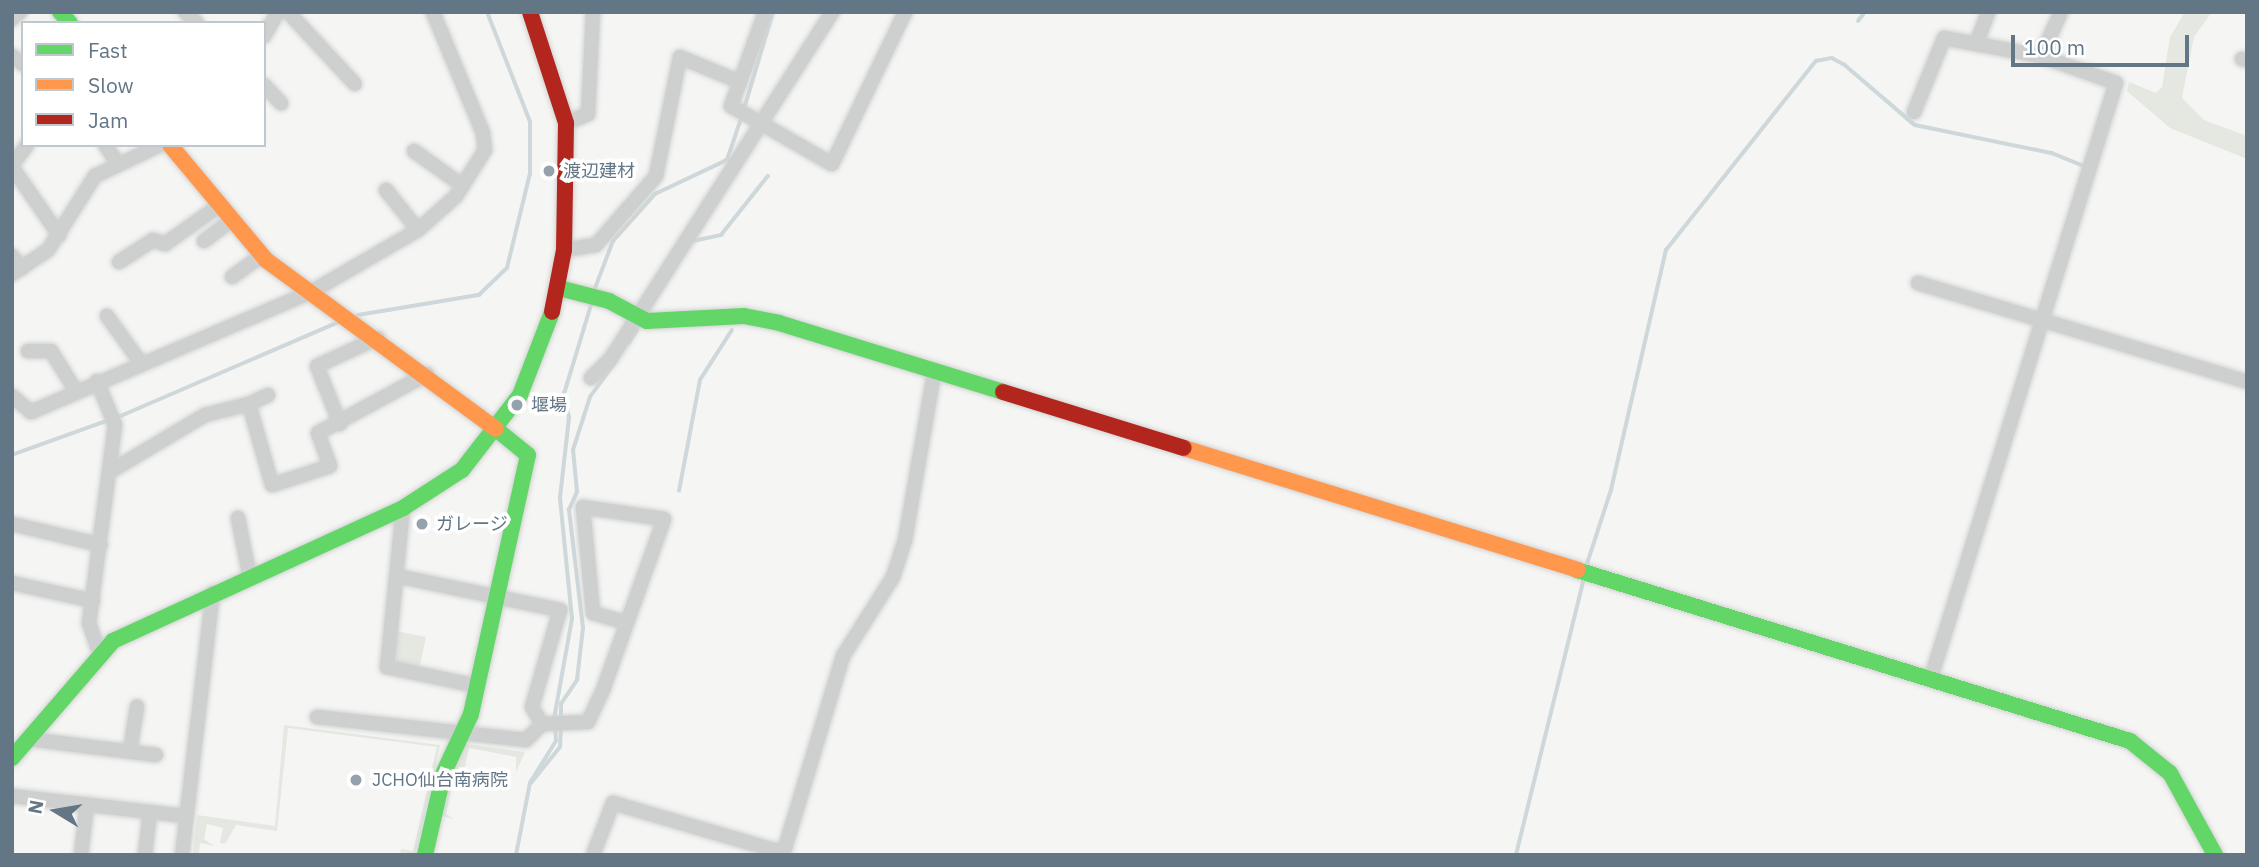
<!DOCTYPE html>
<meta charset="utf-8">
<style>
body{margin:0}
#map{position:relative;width:2259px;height:867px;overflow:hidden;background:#f5f5f3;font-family:"IBM Plex Sans","Noto Sans JP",sans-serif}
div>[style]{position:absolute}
.green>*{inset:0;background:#e4e8e1}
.stream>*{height:3.5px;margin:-1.75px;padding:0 1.75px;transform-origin:1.75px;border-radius:1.75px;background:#ced7da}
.roads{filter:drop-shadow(0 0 2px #d1d3d3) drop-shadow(0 0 2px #d1d3d3)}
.street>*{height:14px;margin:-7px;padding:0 7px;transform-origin:7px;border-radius:7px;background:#ced0d0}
.fast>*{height:16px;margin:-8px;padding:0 8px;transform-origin:8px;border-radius:8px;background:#63d668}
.slow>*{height:16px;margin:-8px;padding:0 8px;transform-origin:8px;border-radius:8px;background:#ff974d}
.jam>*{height:16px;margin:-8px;padding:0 8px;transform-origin:8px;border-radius:8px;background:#b3261e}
.dots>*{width:19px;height:19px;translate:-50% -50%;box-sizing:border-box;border:4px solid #fff;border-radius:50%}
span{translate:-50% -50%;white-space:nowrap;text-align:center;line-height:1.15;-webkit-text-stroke:7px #fff;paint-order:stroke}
.poi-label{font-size:18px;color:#627686}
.left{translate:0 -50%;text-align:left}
.frame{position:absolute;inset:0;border:14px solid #627686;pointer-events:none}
.legend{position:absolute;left:21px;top:21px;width:245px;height:126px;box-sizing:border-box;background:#fff;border:2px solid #c0c8cf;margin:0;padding:9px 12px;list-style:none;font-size:21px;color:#627686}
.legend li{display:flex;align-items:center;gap:14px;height:35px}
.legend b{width:35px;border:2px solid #c0c8cf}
.north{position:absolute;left:21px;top:776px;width:70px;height:70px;-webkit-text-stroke:5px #fff;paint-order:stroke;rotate:281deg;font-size:19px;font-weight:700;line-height:28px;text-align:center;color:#627686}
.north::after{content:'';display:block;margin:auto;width:24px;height:32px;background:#627686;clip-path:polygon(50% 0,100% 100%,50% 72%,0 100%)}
.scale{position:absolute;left:2011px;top:35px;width:178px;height:32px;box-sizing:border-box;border:4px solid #627686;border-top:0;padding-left:9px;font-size:21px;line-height:24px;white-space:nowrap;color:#627686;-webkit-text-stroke:5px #fff;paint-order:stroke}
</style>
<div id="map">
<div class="green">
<div style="clip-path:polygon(2185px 12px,2212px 12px,2194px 37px,2182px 98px,2204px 120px,2247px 136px,2247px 159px,2170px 128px,2127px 91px,2129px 82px,2156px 93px,2162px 87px,2170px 37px)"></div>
<div style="clip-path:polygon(396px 631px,426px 637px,419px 669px,396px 665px)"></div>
<div style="clip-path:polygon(284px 725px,440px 745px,416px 855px,400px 855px,401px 849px,413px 851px,437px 747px,288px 728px,277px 831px,236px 825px,225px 844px,220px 843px,223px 828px,207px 824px,204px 839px,214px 846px,200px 843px,199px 853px,210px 855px,193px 855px,197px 815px,275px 826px)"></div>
<div style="clip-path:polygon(466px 744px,525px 752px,516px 772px,516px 757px,469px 748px,462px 781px,453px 780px,446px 814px,454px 819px,442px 816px,451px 773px)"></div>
</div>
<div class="stream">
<div style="left:1858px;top:21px;width:11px;rotate:-52deg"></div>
<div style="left:744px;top:109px;width:101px;rotate:-73.4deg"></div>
<div style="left:693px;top:241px;width:29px;rotate:-12deg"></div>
<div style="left:721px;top:235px;width:75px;rotate:-51.5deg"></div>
<div style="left:594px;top:291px;width:53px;rotate:-69.2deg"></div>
<div style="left:613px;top:241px;width:63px;rotate:-48.2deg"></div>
<div style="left:655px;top:194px;width:80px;rotate:-25.3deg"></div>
<div style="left:727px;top:160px;width:46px;rotate:-71.2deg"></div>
<div style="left:358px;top:315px;width:123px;rotate:-9.4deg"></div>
<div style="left:479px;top:295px;width:39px;rotate:-44deg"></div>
<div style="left:507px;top:268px;width:97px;rotate:-76.3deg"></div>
<div style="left:530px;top:174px;width:52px;rotate:-90deg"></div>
<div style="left:530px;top:122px;width:118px;rotate:-111.4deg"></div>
<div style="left:629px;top:343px;width:15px;rotate:-58deg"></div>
<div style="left:116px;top:418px;width:245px;rotate:-23.3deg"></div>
<div style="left:12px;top:455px;width:103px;rotate:-19.8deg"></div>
<div style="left:679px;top:491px;width:113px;rotate:-79.3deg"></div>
<div style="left:700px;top:380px;width:59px;rotate:-57.4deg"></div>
<div style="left:1586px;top:567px;width:81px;rotate:-72deg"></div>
<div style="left:1611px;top:490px;width:246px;rotate:-77.1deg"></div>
<div style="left:1666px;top:250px;width:241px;rotate:-51.6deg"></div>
<div style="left:1816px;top:61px;width:16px;rotate:-11deg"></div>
<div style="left:1832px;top:58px;width:15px;rotate:28deg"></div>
<div style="left:1845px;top:65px;width:92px;rotate:40.6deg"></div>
<div style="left:1915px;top:125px;width:140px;rotate:11.6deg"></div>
<div style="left:2052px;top:153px;width:35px;rotate:22deg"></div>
<div style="left:554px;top:719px;width:102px;rotate:-79.8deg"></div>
<div style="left:572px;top:619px;width:122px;rotate:-95.7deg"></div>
<div style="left:560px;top:498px;width:81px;rotate:-83.6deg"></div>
<div style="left:569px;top:418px;width:25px;rotate:-102deg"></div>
<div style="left:564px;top:394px;width:96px;rotate:-73.1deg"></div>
<div style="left:561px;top:721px;width:17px;rotate:-90deg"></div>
<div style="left:561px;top:704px;width:29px;rotate:-56deg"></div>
<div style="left:577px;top:680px;width:52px;rotate:-83.4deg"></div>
<div style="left:583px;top:628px;width:119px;rotate:-96.8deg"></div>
<div style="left:569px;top:510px;width:20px;rotate:-66deg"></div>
<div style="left:577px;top:492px;width:42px;rotate:-95.4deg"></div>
<div style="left:573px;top:450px;width:56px;rotate:-72.2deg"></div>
<div style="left:590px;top:397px;width:41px;rotate:-54deg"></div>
<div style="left:531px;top:783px;width:46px;rotate:-51.1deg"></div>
<div style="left:560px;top:747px;width:19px;rotate:-87deg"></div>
<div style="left:516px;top:855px;width:73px;rotate:-79deg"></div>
<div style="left:530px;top:783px;width:49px;rotate:-58.2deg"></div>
<div style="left:556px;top:741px;width:14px;rotate:-94deg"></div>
<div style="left:1516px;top:855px;width:285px;rotate:-76.2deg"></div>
</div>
<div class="roads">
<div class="street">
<div style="left:185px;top:12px;width:16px;rotate:43deg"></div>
<div style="left:288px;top:12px;width:98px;rotate:47.1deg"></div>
<div style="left:12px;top:19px;width:11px;rotate:-41deg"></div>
<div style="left:264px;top:36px;width:28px;rotate:-60deg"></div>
<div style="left:1976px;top:44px;width:34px;rotate:-69deg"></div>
<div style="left:12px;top:56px;width:14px;rotate:36deg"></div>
<div style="left:2242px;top:59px;width:5px;rotate:11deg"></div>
<div style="left:740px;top:82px;width:74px;rotate:-70.3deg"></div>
<div style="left:264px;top:85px;width:25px;rotate:47deg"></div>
<div style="left:1914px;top:112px;width:80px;rotate:-67.9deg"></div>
<div style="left:1944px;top:38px;width:99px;rotate:10.5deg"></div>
<div style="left:566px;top:123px;width:24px;rotate:-22deg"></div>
<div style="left:588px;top:114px;width:102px;rotate:-87.2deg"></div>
<div style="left:105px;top:145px;width:21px;rotate:55deg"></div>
<div style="left:414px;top:151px;width:60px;rotate:35.5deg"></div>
<div style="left:12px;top:165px;width:25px;rotate:-53deg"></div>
<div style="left:12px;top:167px;width:83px;rotate:55.3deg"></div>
<div style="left:386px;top:190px;width:51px;rotate:51.3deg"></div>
<div style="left:204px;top:241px;width:35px;rotate:-37deg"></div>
<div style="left:564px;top:250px;width:32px;rotate:-9deg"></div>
<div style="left:596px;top:245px;width:91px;rotate:-49deg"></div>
<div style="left:656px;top:176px;width:121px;rotate:-78.6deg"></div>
<div style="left:680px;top:57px;width:65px;rotate:22.6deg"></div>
<div style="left:740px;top:82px;width:26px;rotate:111deg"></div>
<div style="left:731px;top:106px;width:116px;rotate:29.9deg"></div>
<div style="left:832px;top:164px;width:169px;rotate:-64.3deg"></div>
<div style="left:12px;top:256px;width:16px;rotate:50deg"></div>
<div style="left:119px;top:262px;width:40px;rotate:-32.9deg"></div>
<div style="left:153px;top:240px;width:13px;rotate:18deg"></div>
<div style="left:165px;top:244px;width:67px;rotate:-35.3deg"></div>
<div style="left:12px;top:274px;width:43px;rotate:-33.7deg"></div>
<div style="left:48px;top:250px;width:88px;rotate:-57.6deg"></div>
<div style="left:95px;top:176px;width:72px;rotate:-25.5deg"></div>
<div style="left:232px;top:277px;width:37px;rotate:-36deg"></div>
<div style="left:1918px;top:283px;width:344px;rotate:16.7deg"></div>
<div style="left:107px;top:316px;width:58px;rotate:54.1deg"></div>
<div style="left:28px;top:351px;width:23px"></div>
<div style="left:51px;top:351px;width:47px;rotate:58deg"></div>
<div style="left:591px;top:378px;width:28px;rotate:-45deg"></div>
<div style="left:611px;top:358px;width:411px;rotate:-57.4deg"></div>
<div style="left:97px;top:381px;width:48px;rotate:67.8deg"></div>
<div style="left:115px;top:425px;width:200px;rotate:97.5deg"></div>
<div style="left:89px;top:623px;width:31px;rotate:71deg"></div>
<div style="left:12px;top:396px;width:25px;rotate:40deg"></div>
<div style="left:31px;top:412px;width:305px;rotate:-23.2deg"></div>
<div style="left:311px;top:292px;width:124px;rotate:-30.1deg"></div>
<div style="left:418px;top:230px;width:51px;rotate:-41.8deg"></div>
<div style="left:456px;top:196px;width:54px;rotate:-57.8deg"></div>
<div style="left:485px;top:150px;width:17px;rotate:-97deg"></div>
<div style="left:483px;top:133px;width:131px;rotate:-112.5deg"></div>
<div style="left:249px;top:404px;width:21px;rotate:-25deg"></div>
<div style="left:340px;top:424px;width:62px;rotate:-111.6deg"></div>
<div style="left:317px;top:366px;width:67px;rotate:-24.7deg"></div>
<div style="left:111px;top:471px;width:109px;rotate:-30.8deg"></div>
<div style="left:205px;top:415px;width:45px;rotate:-14deg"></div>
<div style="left:249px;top:404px;width:84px;rotate:74.1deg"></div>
<div style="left:272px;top:485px;width:61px;rotate:-18.1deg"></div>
<div style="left:330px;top:466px;width:35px;rotate:-110deg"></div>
<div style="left:318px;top:433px;width:124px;rotate:-28.4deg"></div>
<div style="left:403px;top:508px;width:160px;rotate:95.7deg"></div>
<div style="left:387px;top:667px;width:92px;rotate:11.9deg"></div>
<div style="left:238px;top:518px;width:61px;rotate:78.7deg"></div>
<div style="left:12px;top:524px;width:91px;rotate:13.3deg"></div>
<div style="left:397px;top:576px;width:167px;rotate:11.8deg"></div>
<div style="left:560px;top:610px;width:101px;rotate:106.1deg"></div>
<div style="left:532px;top:707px;width:20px;rotate:60deg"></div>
<div style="left:12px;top:583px;width:83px;rotate:12.5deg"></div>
<div style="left:1931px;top:678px;width:623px;rotate:-72.73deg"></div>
<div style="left:2116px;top:83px;width:80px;rotate:-160.2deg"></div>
<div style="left:2041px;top:56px;width:48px;rotate:-65.6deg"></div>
<div style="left:317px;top:717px;width:210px;rotate:6.3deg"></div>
<div style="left:526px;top:740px;width:23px;rotate:-45deg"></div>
<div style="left:542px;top:724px;width:46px;rotate:-2.5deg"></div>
<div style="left:588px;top:722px;width:38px;rotate:-65deg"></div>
<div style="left:604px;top:687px;width:178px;rotate:-70.3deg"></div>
<div style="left:664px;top:519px;width:82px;rotate:-171.6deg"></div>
<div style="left:583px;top:507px;width:106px;rotate:84.6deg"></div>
<div style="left:593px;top:613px;width:35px;rotate:16deg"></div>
<div style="left:28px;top:739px;width:129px;rotate:7.1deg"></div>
<div style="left:130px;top:751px;width:45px;rotate:-81deg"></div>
<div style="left:12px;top:796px;width:175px;rotate:6.6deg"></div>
<div style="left:81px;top:855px;width:51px;rotate:-83.3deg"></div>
<div style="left:145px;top:855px;width:43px;rotate:-83.4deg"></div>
<div style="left:182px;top:855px;width:264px;rotate:-83.3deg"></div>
<div style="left:593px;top:855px;width:56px;rotate:-69deg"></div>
<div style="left:613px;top:803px;width:171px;rotate:16.3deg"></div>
<div style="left:777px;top:851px;width:9px;rotate:-21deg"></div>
<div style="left:785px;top:848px;width:201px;rotate:-73.2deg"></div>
<div style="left:843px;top:656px;width:93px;rotate:-57.7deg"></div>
<div style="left:893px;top:577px;width:39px;rotate:-72deg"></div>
<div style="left:905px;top:540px;width:169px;rotate:-80.1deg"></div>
</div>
<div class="fast">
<div style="left:60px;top:12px;width:15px;rotate:48deg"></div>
<div style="left:559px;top:288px;width:52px;rotate:14.6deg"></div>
<div style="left:609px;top:301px;width:43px;rotate:27.8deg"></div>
<div style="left:647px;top:321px;width:97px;rotate:-3deg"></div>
<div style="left:744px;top:316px;width:36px;rotate:11deg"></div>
<div style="left:779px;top:323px;width:234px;rotate:17.1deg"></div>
<div style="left:1577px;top:570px;width:579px;rotate:17.18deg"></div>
<div style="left:2130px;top:741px;width:51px;rotate:38.7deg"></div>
<div style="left:2170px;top:773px;width:94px;rotate:61.2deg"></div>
<div style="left:12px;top:758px;width:155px;rotate:-49.2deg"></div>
<div style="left:113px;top:641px;width:319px;rotate:-24.6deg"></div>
<div style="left:403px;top:508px;width:70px;rotate:-32.8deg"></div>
<div style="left:462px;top:470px;width:95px;rotate:-52.3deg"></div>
<div style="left:520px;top:395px;width:89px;rotate:-68.9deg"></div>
<div style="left:425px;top:855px;width:85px;rotate:-77.1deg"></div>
<div style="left:444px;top:772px;width:64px;rotate:-65deg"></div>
<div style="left:471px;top:714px;width:265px;rotate:-77.6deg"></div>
<div style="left:528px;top:455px;width:41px;rotate:-140.9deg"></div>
</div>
<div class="slow">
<div style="left:170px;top:145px;width:150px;rotate:50.1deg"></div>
<div style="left:266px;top:260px;width:285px;rotate:36.3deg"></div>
<div style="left:1184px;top:448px;width:412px;rotate:17.2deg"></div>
</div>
<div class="jam">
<div style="left:530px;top:12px;width:117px;rotate:72deg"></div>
<div style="left:566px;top:123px;width:127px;rotate:90.9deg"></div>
<div style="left:564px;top:250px;width:63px;rotate:101deg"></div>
<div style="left:1003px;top:392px;width:189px;rotate:17.2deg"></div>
</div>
</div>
<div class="dots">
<div style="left:549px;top:171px;background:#95a2ac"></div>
<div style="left:517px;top:405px;background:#95a2ac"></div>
<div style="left:422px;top:524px;background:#95a2ac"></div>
<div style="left:356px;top:780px;background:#95a2ac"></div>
</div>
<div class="poi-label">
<span class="left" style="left:563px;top:171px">渡辺建材</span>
<span class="left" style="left:531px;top:405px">堰場</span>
<span class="left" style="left:436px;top:524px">ガレージ</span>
<span class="left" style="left:372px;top:780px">JCHO仙台南病院</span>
</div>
<div class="frame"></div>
<ul class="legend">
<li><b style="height:9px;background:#63d668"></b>Fast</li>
<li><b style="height:9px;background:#ff974d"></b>Slow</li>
<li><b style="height:9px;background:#b3261e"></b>Jam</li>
</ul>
<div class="north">N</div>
<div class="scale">100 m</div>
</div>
